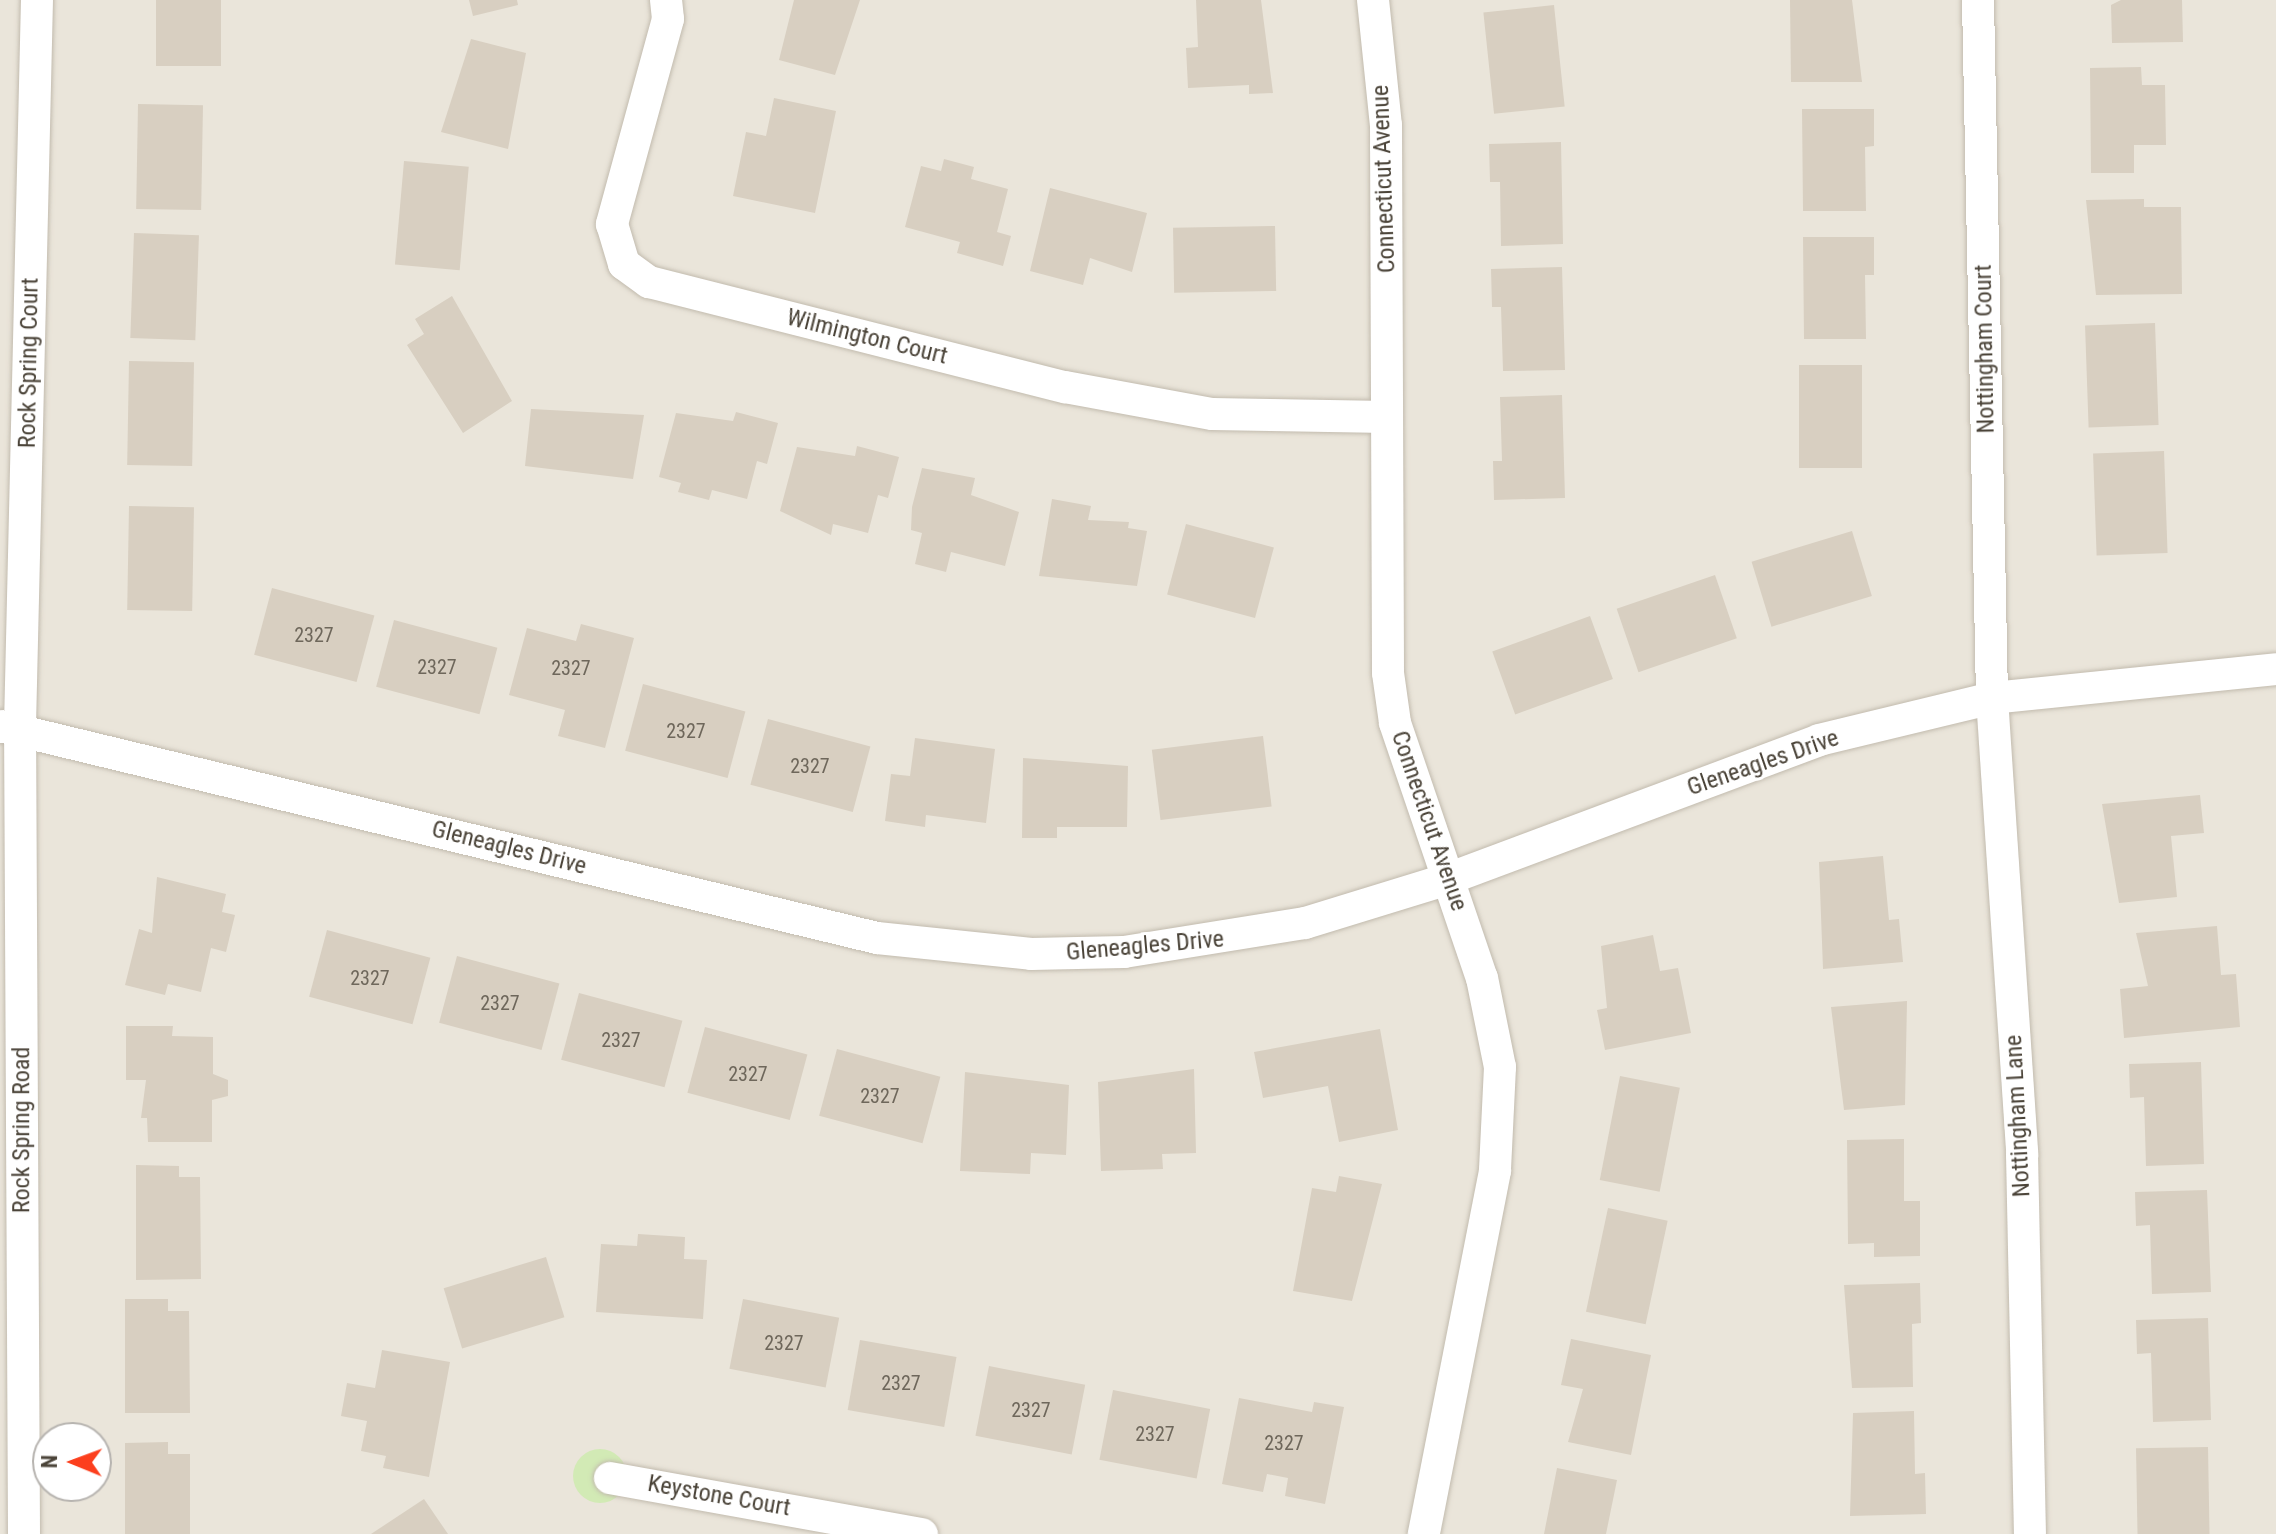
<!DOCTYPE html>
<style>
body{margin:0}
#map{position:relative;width:2276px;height:1534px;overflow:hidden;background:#f6f3ec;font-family:"Roboto Condensed",sans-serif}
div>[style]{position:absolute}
.residential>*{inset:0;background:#eae5da}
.green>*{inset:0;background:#d2eab5}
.round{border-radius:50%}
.building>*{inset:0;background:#d8cfc1;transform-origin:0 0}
.roads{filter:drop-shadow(0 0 2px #c2bbae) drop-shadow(0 0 2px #c2bbae)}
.street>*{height:32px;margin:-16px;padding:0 16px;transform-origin:16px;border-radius:16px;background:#fff}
span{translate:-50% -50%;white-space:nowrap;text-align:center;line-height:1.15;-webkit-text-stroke:6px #fff;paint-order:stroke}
.number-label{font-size:20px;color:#6e675b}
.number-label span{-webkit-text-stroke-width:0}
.street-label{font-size:24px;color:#4b4439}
.north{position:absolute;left:32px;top:1422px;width:80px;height:80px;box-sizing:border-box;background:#fff;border:2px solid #b7b4b0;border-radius:50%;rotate:271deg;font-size:22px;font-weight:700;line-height:32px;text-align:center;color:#4b4439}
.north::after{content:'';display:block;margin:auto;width:28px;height:36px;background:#fc3f1d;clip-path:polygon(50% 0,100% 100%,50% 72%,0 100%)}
</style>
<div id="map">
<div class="residential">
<div style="clip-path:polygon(evenodd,0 0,2276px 0,2276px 1534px,0 1534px,0 0,48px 1438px,96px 1438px,96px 1486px,48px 1486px,48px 1438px)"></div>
</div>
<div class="green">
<div class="round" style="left:573px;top:1449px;width:54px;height:54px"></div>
</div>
<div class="building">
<div style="left:156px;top:0;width:65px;height:66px"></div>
<div style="clip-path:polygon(469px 0,517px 0,518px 5px,473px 16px)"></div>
<div style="clip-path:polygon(794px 0,860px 0,835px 75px,779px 60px)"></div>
<div style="clip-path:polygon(1196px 0,1261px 0,1273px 93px,1249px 94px,1249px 85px,1188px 88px,1186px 48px,1198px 47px)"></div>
<div style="clip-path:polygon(1790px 0,1852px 0,1862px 82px,1791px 82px)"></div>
<div style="clip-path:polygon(2121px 0,2182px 0,2183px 42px,2112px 43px,2111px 5px)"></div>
<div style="left:1554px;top:5px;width:102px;height:71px;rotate:84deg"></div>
<div style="clip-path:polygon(471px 39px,526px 53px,508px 149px,441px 132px)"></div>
<div style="clip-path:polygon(2141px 67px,2142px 85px,2165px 85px,2166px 145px,2134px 145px,2134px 173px,2091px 173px,2090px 68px)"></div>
<div style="clip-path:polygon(774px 98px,836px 111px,815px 213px,733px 196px,746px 132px,766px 136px)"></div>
<div style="left:138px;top:104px;width:65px;height:105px;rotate:1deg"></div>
<div style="clip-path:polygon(1802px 109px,1874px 109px,1874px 146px,1865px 147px,1866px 211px,1803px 211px)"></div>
<div style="clip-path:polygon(1561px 142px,1563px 244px,1501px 246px,1500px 182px,1490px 182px,1489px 144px)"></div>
<div style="clip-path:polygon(944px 159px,974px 167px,971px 179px,1008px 189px,997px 232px,1011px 236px,1003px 266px,957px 253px,960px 242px,905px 227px,921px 166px,941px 171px)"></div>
<div style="left:404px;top:161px;width:65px;height:104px;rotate:5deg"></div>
<div style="clip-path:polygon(1050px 188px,1147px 213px,1132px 272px,1090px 258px,1083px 285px,1030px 271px)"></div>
<div style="clip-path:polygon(2144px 199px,2144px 207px,2181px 207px,2182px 294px,2096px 295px,2086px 200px)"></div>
<div style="left:1275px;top:226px;width:65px;height:102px;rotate:89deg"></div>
<div style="left:134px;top:233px;width:65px;height:105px;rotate:2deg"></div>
<div style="clip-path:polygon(1803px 237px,1874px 237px,1874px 275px,1865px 275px,1866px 339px,1804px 339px)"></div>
<div style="clip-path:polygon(1562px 267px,1565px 370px,1503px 371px,1501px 307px,1492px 307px,1491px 269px)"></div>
<div style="clip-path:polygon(452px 296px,512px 401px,463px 433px,407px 345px,424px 334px,415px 319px)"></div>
<div style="left:2155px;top:323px;width:102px;height:70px;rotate:88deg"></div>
<div style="left:129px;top:361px;width:65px;height:104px;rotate:1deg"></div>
<div style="left:1799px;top:365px;width:63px;height:103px"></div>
<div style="clip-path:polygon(1562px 395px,1565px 498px,1494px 500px,1493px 461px,1502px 461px,1500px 397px)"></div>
<div style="clip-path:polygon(531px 409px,644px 415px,633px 479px,525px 466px)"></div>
<div style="clip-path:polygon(736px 412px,778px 423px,767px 464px,757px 461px,747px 499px,712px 490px,709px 500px,678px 492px,681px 483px,659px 477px,676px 413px,733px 421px)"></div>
<div style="clip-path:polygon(857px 446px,899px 457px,888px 498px,878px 495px,868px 533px,833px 524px,831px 535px,780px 511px,797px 447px,855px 456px)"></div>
<div style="left:2164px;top:451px;width:102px;height:71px;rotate:88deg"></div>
<div style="clip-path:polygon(922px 468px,975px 478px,971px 495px,1019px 512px,1005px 566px,951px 552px,946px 572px,915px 564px,922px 533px,911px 530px,912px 507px)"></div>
<div style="clip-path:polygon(1052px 499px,1091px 506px,1088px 520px,1129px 522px,1128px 528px,1147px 531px,1137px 586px,1039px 576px)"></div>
<div style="left:129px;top:506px;width:65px;height:104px;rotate:1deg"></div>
<div style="left:1186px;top:524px;width:91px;height:73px;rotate:15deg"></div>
<div style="left:1852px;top:531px;width:68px;height:105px;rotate:73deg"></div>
<div style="left:1715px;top:575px;width:67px;height:104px;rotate:71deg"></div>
<div style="left:272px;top:588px;width:106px;height:69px;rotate:15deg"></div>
<div style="left:1590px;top:616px;width:67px;height:104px;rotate:70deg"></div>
<div style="left:394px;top:620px;width:107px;height:69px;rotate:15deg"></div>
<div style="clip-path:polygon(581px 624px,634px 638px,605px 748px,558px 736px,565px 710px,509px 695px,527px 628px,576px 641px)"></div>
<div style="left:643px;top:684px;width:106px;height:69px;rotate:15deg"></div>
<div style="left:768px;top:719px;width:106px;height:68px;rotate:15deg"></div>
<div style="left:1263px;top:736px;width:71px;height:112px;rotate:83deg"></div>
<div style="clip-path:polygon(915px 738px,995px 749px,986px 823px,926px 815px,925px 827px,885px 821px,891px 774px,910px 776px)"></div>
<div style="clip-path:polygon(1023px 758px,1128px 766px,1127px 827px,1057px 827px,1057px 838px,1022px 838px)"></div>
<div style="clip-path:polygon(2200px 795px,2204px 833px,2171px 836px,2177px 897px,2119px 903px,2102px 804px)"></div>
<div style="clip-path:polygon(1883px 856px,1889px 920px,1899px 919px,1903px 962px,1823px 969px,1819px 862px)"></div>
<div style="clip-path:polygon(157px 877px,226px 894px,222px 912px,235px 915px,226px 952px,211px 948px,201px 992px,168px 984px,165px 995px,125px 985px,139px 929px,152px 933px)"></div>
<div style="clip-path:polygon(2217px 926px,2221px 975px,2236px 974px,2240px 1027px,2124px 1038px,2120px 989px,2148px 986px,2136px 933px)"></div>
<div style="left:327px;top:930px;width:107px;height:69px;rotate:15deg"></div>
<div style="clip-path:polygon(1653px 935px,1660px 971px,1678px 968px,1691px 1033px,1605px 1050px,1597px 1010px,1607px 1008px,1601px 946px)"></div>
<div style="left:457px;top:956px;width:106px;height:69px;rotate:15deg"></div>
<div style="left:579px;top:993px;width:107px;height:69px;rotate:15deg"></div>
<div style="clip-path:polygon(1907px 1001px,1905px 1105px,1844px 1110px,1831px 1007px)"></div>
<div style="clip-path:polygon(126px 1026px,173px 1026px,172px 1036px,213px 1037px,213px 1074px,228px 1080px,228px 1096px,212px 1100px,212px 1142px,148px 1142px,147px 1118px,141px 1118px,146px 1080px,126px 1080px)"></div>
<div style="left:705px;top:1027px;width:106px;height:68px;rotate:15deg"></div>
<div style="clip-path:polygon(1380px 1029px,1398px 1130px,1339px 1142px,1328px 1086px,1263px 1098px,1254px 1052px)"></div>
<div style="left:837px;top:1049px;width:107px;height:69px;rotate:15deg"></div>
<div style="clip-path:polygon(2201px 1062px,2204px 1164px,2146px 1166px,2144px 1097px,2130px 1098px,2129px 1064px)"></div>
<div style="clip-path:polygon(1194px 1069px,1196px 1153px,1162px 1154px,1163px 1169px,1101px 1171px,1098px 1082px)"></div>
<div style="clip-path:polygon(965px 1072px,1069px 1085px,1066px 1155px,1031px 1153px,1030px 1174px,960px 1171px)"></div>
<div style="left:1620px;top:1076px;width:61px;height:106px;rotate:11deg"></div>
<div style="clip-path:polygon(1904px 1139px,1904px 1201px,1920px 1201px,1920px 1256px,1874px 1257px,1874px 1243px,1848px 1244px,1847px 1140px)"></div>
<div style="clip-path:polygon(136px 1165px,179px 1166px,179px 1177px,200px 1177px,201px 1279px,136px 1280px)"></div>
<div style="clip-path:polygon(1339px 1176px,1382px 1184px,1352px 1301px,1293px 1291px,1312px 1188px,1336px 1192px)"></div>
<div style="clip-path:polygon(2207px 1190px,2211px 1292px,2152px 1294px,2150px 1225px,2136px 1226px,2135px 1192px)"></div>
<div style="left:1608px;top:1208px;width:61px;height:106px;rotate:12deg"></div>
<div style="clip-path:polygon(638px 1234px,685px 1237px,684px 1259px,707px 1260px,703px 1319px,596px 1312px,601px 1244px,637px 1246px)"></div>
<div style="left:546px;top:1257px;width:63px;height:107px;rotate:73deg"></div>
<div style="clip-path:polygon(1920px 1283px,1921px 1323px,1912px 1324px,1913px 1387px,1852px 1388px,1844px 1285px)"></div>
<div style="clip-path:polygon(125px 1299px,168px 1299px,168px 1311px,189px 1311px,190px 1413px,125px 1413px)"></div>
<div style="left:743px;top:1299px;width:98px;height:71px;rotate:11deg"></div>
<div style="clip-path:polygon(2208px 1318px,2211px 1420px,2153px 1422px,2151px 1353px,2137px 1354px,2136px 1320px)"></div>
<div style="clip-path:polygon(1571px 1339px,1651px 1355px,1631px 1455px,1568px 1442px,1583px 1389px,1561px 1385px)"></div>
<div style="left:860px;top:1340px;width:98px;height:71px;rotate:10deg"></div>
<div style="clip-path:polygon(382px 1350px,450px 1362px,429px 1477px,383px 1468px,386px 1456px,361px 1451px,367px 1421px,341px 1416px,347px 1383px,375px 1388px)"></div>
<div style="left:989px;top:1366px;width:98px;height:71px;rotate:11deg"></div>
<div style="left:1113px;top:1390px;width:99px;height:71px;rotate:11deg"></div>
<div style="clip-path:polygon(1239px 1398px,1312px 1412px,1314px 1402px,1344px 1407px,1325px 1504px,1285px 1496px,1288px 1478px,1267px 1474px,1263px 1492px,1222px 1484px)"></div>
<div style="clip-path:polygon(1914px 1411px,1915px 1474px,1925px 1473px,1926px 1514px,1850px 1516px,1853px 1413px)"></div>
<div style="clip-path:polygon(168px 1442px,168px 1454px,190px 1454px,190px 1534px,125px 1534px,125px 1443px)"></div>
<div style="left:2208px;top:1447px;width:87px;height:72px;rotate:89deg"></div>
<div style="clip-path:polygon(1557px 1468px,1617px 1480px,1606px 1534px,1544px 1534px)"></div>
<div style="clip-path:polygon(424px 1499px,448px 1534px,371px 1534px)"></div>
</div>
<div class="roads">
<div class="street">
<div style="left:666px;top:0;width:19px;rotate:84deg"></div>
<div style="left:668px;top:19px;width:213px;rotate:105.3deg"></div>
<div style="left:612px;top:224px;width:42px;rotate:73.3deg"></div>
<div style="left:624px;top:264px;width:31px;rotate:36deg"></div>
<div style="left:649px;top:282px;width:429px;rotate:14.2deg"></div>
<div style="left:1065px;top:387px;width:149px;rotate:10.4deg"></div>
<div style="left:1212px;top:414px;width:175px;rotate:1deg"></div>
<div style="left:1373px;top:0;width:126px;rotate:84.1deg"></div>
<div style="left:1386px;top:125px;width:548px;rotate:89.79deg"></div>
<div style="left:1388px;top:673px;width:50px;rotate:82deg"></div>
<div style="left:1395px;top:723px;width:269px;rotate:71.2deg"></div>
<div style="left:1482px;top:978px;width:91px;rotate:78.6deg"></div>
<div style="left:1500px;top:1067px;width:104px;rotate:92.8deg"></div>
<div style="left:1495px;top:1171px;width:370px;rotate:101.1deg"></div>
<div style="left:1978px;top:0;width:698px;rotate:88.85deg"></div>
<div style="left:1992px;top:698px;width:457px;rotate:86.2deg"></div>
<div style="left:2022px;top:1154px;width:380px;rotate:88.8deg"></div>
<div style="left:0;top:726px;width:902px;rotate:13.59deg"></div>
<div style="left:877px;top:938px;width:155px;rotate:5.9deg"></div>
<div style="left:1031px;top:954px;width:93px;rotate:-1.2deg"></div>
<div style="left:1124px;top:952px;width:183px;rotate:-9.1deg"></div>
<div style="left:1305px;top:923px;width:150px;rotate:-17.1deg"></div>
<div style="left:1448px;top:879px;width:396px;rotate:-20.5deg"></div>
<div style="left:1819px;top:740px;width:178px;rotate:-13.6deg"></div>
<div style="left:1992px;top:698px;width:285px;rotate:-5.8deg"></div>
<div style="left:610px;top:1478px;width:317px;rotate:10.2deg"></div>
<div style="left:24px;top:1534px;width:808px;rotate:-90.28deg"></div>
<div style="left:20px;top:726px;width:726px;rotate:-88.66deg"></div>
</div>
</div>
<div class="number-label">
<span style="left:314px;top:635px">2327</span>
<span style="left:437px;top:667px">2327</span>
<span style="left:571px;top:668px">2327</span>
<span style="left:686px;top:731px">2327</span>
<span style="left:810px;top:766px">2327</span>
<span style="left:370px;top:978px">2327</span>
<span style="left:500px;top:1003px">2327</span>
<span style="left:621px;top:1040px">2327</span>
<span style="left:748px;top:1074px">2327</span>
<span style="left:880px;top:1096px">2327</span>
<span style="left:784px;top:1343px">2327</span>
<span style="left:901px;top:1383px">2327</span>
<span style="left:1031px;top:1410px">2327</span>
<span style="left:1155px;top:1434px">2327</span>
<span style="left:1284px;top:1443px">2327</span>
</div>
<div class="street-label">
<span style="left:1384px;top:179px;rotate:-92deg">Connecticut Avenue</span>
<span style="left:867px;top:337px;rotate:14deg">Wilmington Court</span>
<span style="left:1985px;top:349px;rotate:-91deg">Nottingham Court</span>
<span style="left:29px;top:363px;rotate:-89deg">Rock Spring Court</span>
<span style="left:1763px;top:763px;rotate:-19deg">Gleneagles Drive</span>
<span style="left:1429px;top:821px;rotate:71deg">Connecticut Avenue</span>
<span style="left:509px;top:848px;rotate:14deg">Gleneagles Drive</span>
<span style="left:1145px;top:946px;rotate:-5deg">Gleneagles Drive</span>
<span style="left:2018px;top:1116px;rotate:-93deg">Nottingham Lane</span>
<span style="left:22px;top:1130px;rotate:-90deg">Rock Spring Road</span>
<span style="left:719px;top:1496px;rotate:10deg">Keystone Court</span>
</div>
<div class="north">N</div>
</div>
